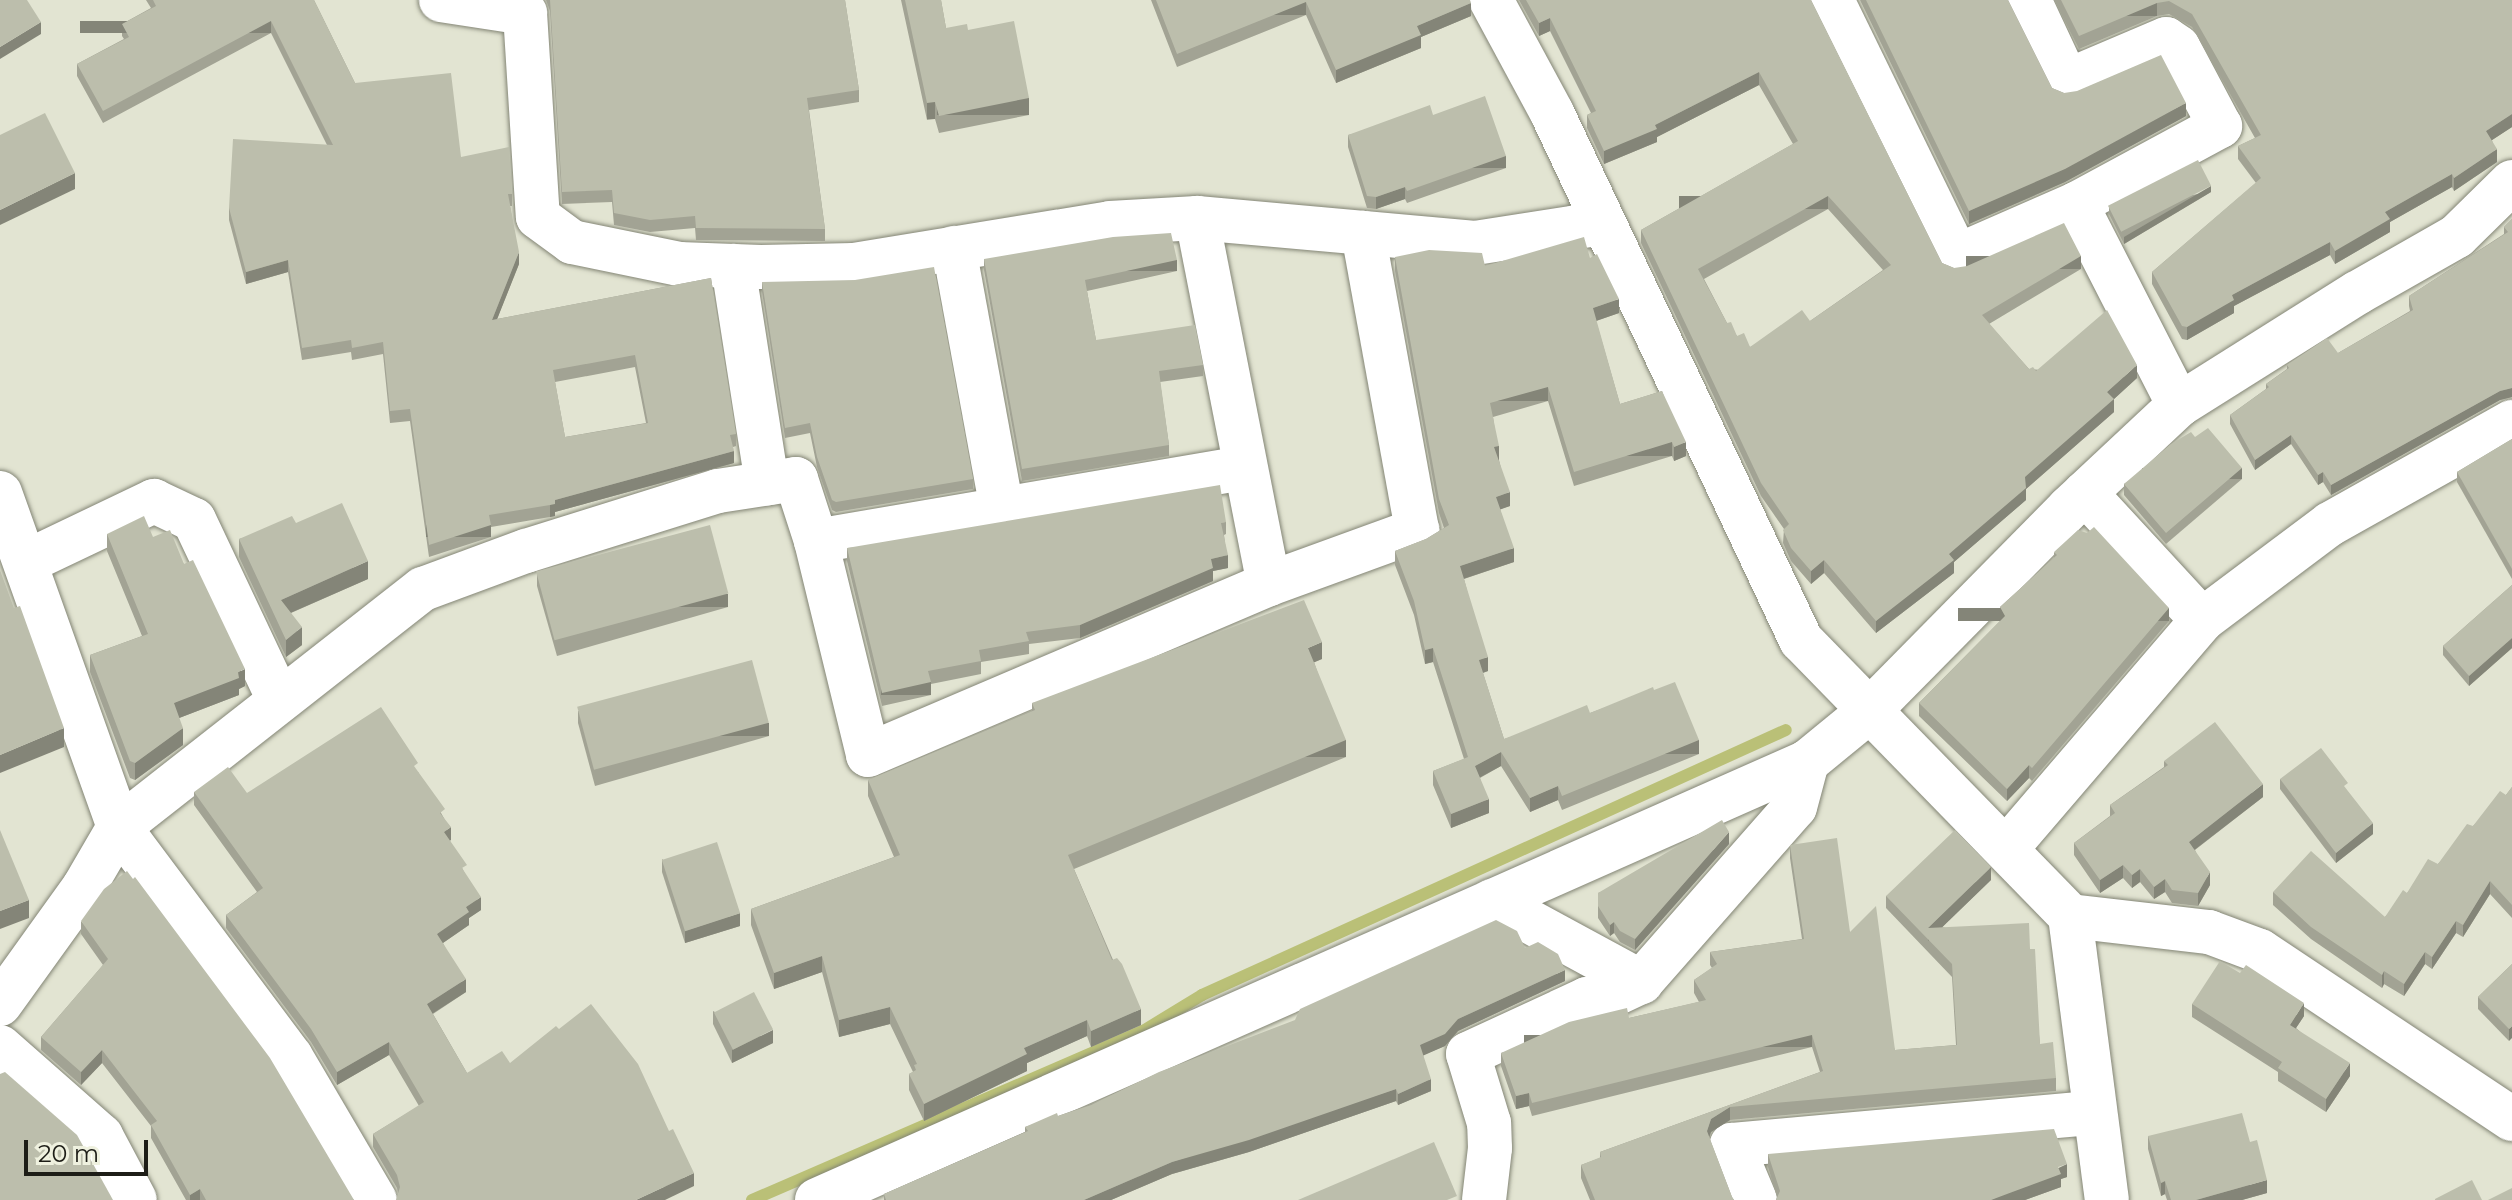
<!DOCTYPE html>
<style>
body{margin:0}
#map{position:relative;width:2512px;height:1200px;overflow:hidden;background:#e2e4d2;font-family:Montserrat,sans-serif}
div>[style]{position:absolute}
.stream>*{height:12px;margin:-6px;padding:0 6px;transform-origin:6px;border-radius:6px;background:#bac077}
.roads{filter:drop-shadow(0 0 2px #838575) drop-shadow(0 0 2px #838575)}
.minor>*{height:44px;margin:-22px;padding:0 22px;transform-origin:22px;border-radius:22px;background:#fff}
.wall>*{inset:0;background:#a2a394}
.shaded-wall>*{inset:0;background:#848578;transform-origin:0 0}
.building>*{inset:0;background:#bcbeac;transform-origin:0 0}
span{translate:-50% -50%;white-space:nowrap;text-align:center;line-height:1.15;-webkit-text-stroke:6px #eff1df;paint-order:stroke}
.scale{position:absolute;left:24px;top:1140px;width:124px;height:36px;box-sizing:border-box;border:4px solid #1d1d17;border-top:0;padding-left:10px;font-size:24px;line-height:28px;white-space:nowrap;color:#1d1d17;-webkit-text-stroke:6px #eff1df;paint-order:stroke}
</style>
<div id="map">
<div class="stream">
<div style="left:752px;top:1200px;width:426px;rotate:-23.4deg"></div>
<div style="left:1143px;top:1031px;width:69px;rotate:-31.4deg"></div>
<div style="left:1202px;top:995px;width:641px;rotate:-24.41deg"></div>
</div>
<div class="roads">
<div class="minor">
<div style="left:441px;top:0;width:85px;rotate:8.8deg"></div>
<div style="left:525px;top:13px;width:204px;rotate:86.4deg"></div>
<div style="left:538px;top:217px;width:42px;rotate:36.3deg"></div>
<div style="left:572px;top:242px;width:109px;rotate:11.6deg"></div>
<div style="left:679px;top:264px;width:82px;rotate:2.1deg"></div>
<div style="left:761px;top:267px;width:93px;rotate:-1.2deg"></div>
<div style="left:854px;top:265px;width:259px;rotate:-9.3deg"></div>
<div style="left:1110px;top:223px;width:87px;rotate:-3.3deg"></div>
<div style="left:1197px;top:218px;width:279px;rotate:5.1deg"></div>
<div style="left:1475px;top:243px;width:129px;rotate:-8.9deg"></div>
<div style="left:1491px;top:0;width:128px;rotate:61.6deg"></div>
<div style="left:1552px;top:113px;width:583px;rotate:64.71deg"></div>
<div style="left:1801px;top:640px;width:385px;rotate:45.7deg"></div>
<div style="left:2070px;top:916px;width:140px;rotate:6.6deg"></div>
<div style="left:2209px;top:932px;width:54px;rotate:20.4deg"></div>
<div style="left:2260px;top:951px;width:303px;rotate:33.7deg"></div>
<div style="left:1832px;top:0;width:285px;rotate:64deg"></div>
<div style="left:1957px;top:256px;width:130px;rotate:-23.6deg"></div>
<div style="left:2076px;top:204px;width:164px;rotate:-28.4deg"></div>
<div style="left:2220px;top:126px;width:89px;rotate:-118deg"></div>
<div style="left:2178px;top:47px;width:14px;rotate:-146deg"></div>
<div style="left:2166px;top:39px;width:108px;rotate:157deg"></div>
<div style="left:2067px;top:81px;width:89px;rotate:-115.1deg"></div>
<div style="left:2076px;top:204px;width:226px;rotate:62.9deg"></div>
<div style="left:1197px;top:218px;width:373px;rotate:78.9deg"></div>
<div style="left:954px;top:248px;width:265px;rotate:79.6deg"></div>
<div style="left:733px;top:266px;width:220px;rotate:81.1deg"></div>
<div style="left:0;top:493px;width:355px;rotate:70.4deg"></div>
<div style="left:119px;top:827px;width:287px;rotate:53.2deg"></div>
<div style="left:291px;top:1057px;width:166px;rotate:59.6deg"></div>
<div style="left:2085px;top:493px;width:173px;rotate:47.3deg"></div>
<div style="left:816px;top:541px;width:435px;rotate:-9.7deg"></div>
<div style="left:26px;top:562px;width:142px;rotate:-25.5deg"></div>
<div style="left:154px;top:501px;width:44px;rotate:25.4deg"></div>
<div style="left:194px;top:520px;width:199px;rotate:64.7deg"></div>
<div style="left:2006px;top:849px;width:301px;rotate:-49.4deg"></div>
<div style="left:2202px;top:620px;width:160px;rotate:-36.9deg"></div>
<div style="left:2330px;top:524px;width:209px;rotate:-29.3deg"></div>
<div style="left:1492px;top:901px;width:170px;rotate:28.5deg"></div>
<div style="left:2070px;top:916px;width:286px;rotate:82.6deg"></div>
<div style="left:0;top:1004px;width:144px;rotate:-54.3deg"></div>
<div style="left:84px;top:887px;width:69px;rotate:-59.7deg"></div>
<div style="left:119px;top:827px;width:386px;rotate:-38.1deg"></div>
<div style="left:423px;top:589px;width:110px;rotate:-20.3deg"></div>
<div style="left:526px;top:551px;width:201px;rotate:-17.4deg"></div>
<div style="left:718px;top:491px;width:79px;rotate:-8.7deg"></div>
<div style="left:796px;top:479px;width:65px;rotate:72.1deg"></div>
<div style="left:816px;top:541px;width:220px;rotate:76.3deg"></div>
<div style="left:868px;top:755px;width:436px;rotate:-23.1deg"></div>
<div style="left:1269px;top:584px;width:158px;rotate:-20deg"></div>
<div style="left:1417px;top:530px;width:302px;rotate:-100.3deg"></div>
<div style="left:0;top:1047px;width:135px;rotate:41.4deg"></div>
<div style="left:101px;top:1136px;width:72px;rotate:62deg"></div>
<div style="left:817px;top:1200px;width:1083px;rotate:-23.87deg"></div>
<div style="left:1807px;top:762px;width:79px;rotate:-39.3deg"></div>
<div style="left:1868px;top:712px;width:286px;rotate:-45.4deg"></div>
<div style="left:2069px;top:508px;width:151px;rotate:-43.1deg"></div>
<div style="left:2179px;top:405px;width:210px;rotate:-32.2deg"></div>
<div style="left:2357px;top:293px;width:115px;rotate:-29.7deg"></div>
<div style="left:2457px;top:236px;width:77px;rotate:-44.5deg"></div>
<div style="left:1484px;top:1200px;width:52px;rotate:-83.4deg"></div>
<div style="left:1490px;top:1148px;width:25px;rotate:-92deg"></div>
<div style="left:1489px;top:1123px;width:72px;rotate:-106.9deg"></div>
<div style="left:1468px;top:1054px;width:131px;rotate:-24.8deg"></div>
<div style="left:1587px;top:999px;width:26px;rotate:-9deg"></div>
<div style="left:1613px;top:995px;width:31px;rotate:-25deg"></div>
<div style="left:1641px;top:982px;width:233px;rotate:-48.7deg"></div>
<div style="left:1795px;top:807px;width:47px;rotate:-75.1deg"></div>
<div style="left:1755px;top:1200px;width:60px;rotate:-112.7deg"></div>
<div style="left:1732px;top:1145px;width:363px;rotate:-5.1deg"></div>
</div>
</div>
<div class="wall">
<div style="clip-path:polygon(evenodd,146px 0,314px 0,355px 83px,461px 157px,512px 194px,512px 206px,510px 206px,519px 264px,497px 319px,711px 278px,736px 434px,736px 446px,733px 447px,734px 463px,555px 512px,555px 516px,550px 517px,491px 527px,491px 537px,429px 557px,410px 421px,390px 423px,383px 354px,352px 360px,351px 352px,302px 360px,288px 272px,246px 284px,229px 220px,229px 208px,327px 145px,271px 33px,103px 123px,77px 76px,77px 64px,124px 39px,122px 36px,122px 24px,151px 8px,146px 0,635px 367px,646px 423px,565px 437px,555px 382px,635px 367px)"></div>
<div style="clip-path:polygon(546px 0,845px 0,859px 90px,859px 102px,809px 110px,825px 229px,825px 241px,696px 240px,695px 228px,650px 232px,614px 225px,612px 202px,562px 204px,550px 11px)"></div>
<div style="clip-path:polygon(901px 0,941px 0,946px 28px,968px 30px,1029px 115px,939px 133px,935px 119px,927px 120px)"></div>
<div style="clip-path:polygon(1151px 0,1470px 0,1471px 16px,1421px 37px,1421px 48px,1336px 83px,1306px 15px,1177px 67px)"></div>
<div style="clip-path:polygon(evenodd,1519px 0,1811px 0,1942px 263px,1954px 268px,2081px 269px,1989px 324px,2029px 369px,2137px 378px,2114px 399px,2114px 412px,2026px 489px,2026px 500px,1954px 562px,1954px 573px,1876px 633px,1824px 573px,1811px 584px,1791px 561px,1783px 543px,1784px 529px,1761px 496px,1641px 243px,1641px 230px,1793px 144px,1759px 85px,1657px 137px,1657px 142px,1604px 164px,1587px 128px,1587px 115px,1591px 113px,1550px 31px,1539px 36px,1519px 0,1828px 209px,1883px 270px,1810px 321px,1750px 347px,1737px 336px,1727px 323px,1704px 279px,1828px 209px)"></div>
<div style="clip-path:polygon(1860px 0,2008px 0,2052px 88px,2064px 93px,2186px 116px,2065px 182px,1969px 224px)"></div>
<div style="clip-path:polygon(2054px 0,2512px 0,2512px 127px,2492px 140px,2497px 162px,2454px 191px,2452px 187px,2390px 222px,2390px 232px,2335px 264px,2330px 255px,2234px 306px,2234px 313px,2187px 340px,2182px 339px,2152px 284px,2152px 272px,2256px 183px,2238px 159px,2238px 146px,2255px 138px,2192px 27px,2169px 14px,2157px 16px,2079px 49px)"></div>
<div style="clip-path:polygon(1433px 115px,1506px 168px,1407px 203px,1405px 199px,1376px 209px,1367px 208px,1348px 147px,1348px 135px)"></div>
<div style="clip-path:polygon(2211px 192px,2124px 244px,2109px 214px,2109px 208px)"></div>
<div style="clip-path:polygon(2512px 219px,2512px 397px,2500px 400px,2331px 495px,2323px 482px,2318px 485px,2291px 444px,2255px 470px,2230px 424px,2230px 415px,2266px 389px,2266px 384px,2287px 369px,2287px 365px,2338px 353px,2410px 311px,2409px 306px,2409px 296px,2504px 234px,2504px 227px)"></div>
<div style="clip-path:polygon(1395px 257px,1485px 266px,1590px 258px,1619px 313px,1596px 321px,1620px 404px,1662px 391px,1686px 456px,1674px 461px,1672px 456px,1574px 486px,1548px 401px,1493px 417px,1499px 460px,1510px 506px,1500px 509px,1514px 562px,1464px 579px,1488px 671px,1483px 673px,1504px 739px,1590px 713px,1654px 690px,1699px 754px,1562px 810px,1558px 800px,1530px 812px,1501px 766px,1480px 778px,1489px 813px,1451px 828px,1433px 785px,1433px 771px,1464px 759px,1433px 662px,1425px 664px,1414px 615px,1395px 565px,1395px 551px,1426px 539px,1444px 528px,1439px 513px,1395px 271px)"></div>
<div style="clip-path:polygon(984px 259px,1177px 271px,1087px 291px,1096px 340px,1203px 365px,1203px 376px,1160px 382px,1169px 445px,1169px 456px,1022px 481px,984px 270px)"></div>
<div style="clip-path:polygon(762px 282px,973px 479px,973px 489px,836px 512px,832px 510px,817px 467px,810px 433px,785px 438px,762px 292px)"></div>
<div style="clip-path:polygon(2195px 437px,2242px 479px,2166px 544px,2124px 495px,2124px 484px)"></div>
<div style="clip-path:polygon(2512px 439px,2512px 579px,2457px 482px,2457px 472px)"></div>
<div style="clip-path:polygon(1226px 522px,1226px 534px,1224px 535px,1228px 568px,1213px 571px,1213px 581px,1080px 638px,1029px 644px,1029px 654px,981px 662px,981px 674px,931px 684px,931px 695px,882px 706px,847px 561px,847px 548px)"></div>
<div style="clip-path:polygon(296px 523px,368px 579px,291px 613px,302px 645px,286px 657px,239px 557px,239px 539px)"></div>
<div style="clip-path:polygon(107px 534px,153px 537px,184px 564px,245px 686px,239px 689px,239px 695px,179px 718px,183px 745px,135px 780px,130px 778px,90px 672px,90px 655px,142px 636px,107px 551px)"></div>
<div style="clip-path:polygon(2054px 552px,2169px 621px,2032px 781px,2029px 778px,2007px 801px,1919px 716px,1919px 703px,2001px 620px,2000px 607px,2054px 558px)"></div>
<div style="clip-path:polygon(537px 573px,728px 607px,557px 656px,537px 586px)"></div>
<div style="clip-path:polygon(2512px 585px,2512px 648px,2469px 686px,2443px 655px,2443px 646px)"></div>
<div style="clip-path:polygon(1322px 659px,1314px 662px,1346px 757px,1074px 869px,1141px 1025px,1091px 1047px,1087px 1036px,1027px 1063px,1027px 1071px,924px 1121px,909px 1090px,909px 1074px,913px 1072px,890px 1024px,839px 1037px,822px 972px,774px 989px,751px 925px,751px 909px,894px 857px,868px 796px,868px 780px,1032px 711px,1032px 703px)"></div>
<div style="clip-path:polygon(578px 711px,769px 736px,595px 786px,578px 723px)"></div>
<div style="clip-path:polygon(2164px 761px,2263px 797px,2195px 850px,2210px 885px,2198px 906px,2172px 903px,2165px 892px,2154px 899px,2140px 882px,2132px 888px,2123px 878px,2100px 893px,2074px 855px,2074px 843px,2110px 816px,2110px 805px,2164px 767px)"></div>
<div style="clip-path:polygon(418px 772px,445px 820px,450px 841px,481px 910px,469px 918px,469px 925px,443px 943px,466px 992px,433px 1014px,467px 1073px,510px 1063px,694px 1186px,398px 1193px,397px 1188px,373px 1147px,373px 1134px,419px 1106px,389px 1055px,337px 1085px,311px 1042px,226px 928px,226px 915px,257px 892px,194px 805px,194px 792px,247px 793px)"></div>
<div style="clip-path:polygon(2280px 779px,2348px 792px,2373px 834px,2336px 863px,2280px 789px)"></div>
<div style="clip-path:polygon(2512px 787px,2512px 918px,2490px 894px,2463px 937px,2456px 933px,2432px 969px,2425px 964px,2404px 996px,2384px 984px,2382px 988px,2311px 939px,2273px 905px,2273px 892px,2385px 917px,2407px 893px,2438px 864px,2473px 826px,2506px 795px)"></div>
<div style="clip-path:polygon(1729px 844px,1635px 950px,1620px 942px,1614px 933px,1610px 936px,1598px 918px,1598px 893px)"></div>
<div style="clip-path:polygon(1790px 845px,1850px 932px,1895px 1050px,1956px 1045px,1952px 977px,1886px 908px,1886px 896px,1991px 880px,1942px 927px,2030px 949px,2040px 1044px,2056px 1078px,2056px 1091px,1730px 1120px,1711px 1132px,1709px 1137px,1732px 1197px,1734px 1200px,1590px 1200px,1581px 1178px,1581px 1165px,1600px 1158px,1600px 1152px,1820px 1072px,1812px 1047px,1532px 1116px,1529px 1106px,1516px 1109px,1501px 1066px,1501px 1053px,1629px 1018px,1699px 1002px,1694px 993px,1694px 980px,1712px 968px,1710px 965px,1710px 952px,1802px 939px,1790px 858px)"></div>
<div style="clip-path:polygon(662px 859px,740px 926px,685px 943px,662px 872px)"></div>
<div style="clip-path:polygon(81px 921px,354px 1200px,186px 1200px,151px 1138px,151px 1126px,102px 1063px,81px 1085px,41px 1050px,41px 1037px,103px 965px,81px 934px)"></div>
<div style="clip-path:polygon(1525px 948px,1565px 981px,1458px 1031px,1445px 1046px,1423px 1055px,1431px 1091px,1398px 1105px,1396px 1101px,1249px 1152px,1172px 1174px,1111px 1200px,884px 1200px,884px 1194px,1025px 1132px,1025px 1127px,1058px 1116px)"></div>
<div style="clip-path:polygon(2512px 964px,2509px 1041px,2478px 1009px,2478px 997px)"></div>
<div style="clip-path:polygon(2192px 1004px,2304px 1016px,2296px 1028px,2350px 1076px,2326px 1112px,2278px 1081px,2278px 1072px,2192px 1017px)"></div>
<div style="clip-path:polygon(713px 1011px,773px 1043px,732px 1063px,713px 1024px)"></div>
<div style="clip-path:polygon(2148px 1136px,2267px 1193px,2242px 1200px,2167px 1200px,2165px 1194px,2161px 1196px,2148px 1149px)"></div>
<div style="clip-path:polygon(1768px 1154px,2067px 1177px,2061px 1179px,2061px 1187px,2025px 1200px,1776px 1200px,1777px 1197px,1768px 1167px)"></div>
</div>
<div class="shaded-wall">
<div style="left:1306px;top:2px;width:13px;height:139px;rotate:90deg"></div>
<div style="clip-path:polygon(1471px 3px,1471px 16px,1421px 37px,1421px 48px,1336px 83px,1336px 70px,1417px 26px)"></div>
<div style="left:2157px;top:3px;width:13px;height:85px;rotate:90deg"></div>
<div style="clip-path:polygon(1550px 18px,1550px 31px,1539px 36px,1539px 23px)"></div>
<div style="left:271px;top:21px;width:12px;height:191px;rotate:90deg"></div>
<div style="clip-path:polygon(41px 22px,41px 34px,0 59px,0 47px)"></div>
<div style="clip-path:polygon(1759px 72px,1759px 85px,1657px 137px,1657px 142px,1604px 164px,1604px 151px)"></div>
<div style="left:1029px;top:98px;width:17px;height:92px;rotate:90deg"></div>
<div style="left:935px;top:102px;width:17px;height:8px;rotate:90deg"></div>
<div style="clip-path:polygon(2186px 103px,2186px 116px,2065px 182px,1969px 224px,1969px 211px)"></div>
<div style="clip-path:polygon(2512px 114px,2512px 127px,2486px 144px,2486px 131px)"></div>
<div style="clip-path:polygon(2497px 149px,2497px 162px,2454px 191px,2454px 178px)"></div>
<div style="left:1506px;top:156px;width:12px;height:105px;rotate:90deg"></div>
<div style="clip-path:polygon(75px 173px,75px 189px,0 225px,0 210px)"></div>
<div style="clip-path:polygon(2452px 174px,2452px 187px,2390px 222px,2390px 232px,2335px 264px,2335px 251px,2385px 212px)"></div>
<div style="clip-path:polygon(2211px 186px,2211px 192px,2124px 244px,2124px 237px)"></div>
<div style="clip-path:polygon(1405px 187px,1405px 199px,1376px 209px,1376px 197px)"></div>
<div style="left:1828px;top:196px;width:13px;height:149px;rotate:90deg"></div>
<div style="clip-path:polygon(2330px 242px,2330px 255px,2234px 306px,2234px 313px,2187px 340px,2187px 327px,2232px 295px)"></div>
<div style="clip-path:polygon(519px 252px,519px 264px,492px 332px,492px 320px)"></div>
<div style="left:2081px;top:256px;width:13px;height:115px;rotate:90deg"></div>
<div style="clip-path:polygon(288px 260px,288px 272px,246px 284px,246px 272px)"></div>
<div style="left:1177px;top:260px;width:11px;height:94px;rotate:90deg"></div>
<div style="clip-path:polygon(1619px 299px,1619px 313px,1593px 322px,1593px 308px)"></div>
<div style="clip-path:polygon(2137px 365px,2137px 378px,2114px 399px,2114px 412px,2026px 489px,2026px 500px,1954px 562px,1954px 573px,1876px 633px,1876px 621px,1949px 554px,2107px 392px)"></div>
<div style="left:1548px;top:387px;width:14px;height:60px;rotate:90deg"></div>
<div style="clip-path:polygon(2512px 388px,2512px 397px,2500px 400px,2331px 495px,2331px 485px,2500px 391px)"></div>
<div style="clip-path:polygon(2291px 435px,2291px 444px,2255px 470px,2255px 460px)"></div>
<div style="left:1672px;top:442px;width:14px;height:102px;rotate:90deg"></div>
<div style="clip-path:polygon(1686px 442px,1686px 456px,1674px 461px,1674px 447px)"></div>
<div style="left:1499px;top:446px;width:14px;height:5px;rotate:90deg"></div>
<div style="clip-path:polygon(734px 451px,734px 463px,555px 512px,555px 516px,550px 517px,550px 505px,555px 500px)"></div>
<div style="left:2242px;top:468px;width:11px;height:100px;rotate:90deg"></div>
<div style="clip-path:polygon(2323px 472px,2323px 482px,2318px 485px,2318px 475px)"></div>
<div style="clip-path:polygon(1510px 492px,1510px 506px,1496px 511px,1496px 497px)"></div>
<div style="left:491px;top:525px;width:12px;height:65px;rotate:90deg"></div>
<div style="clip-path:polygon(1514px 548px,1514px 562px,1460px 580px,1460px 566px)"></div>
<div style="clip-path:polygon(1228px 555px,1228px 568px,1213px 571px,1213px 581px,1080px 638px,1080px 625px,1211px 559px)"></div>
<div style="clip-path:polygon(1824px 560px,1824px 573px,1811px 584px,1811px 571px)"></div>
<div style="clip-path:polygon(368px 561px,368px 579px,281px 617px,281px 600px)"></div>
<div style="left:728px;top:594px;width:13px;height:178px;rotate:90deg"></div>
<div style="left:2169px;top:608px;width:13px;height:211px;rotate:90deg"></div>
<div style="clip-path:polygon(302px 627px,302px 645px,286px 657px,286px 640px)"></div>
<div style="clip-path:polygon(2512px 638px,2512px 648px,2469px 686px,2469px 676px)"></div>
<div style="clip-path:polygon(1322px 642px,1322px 659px,1308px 665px,1308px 648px)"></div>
<div style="clip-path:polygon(1433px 648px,1433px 662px,1425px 664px,1425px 650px)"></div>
<div style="clip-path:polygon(1488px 657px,1488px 671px,1479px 674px,1479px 660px)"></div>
<div style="clip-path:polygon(245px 669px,245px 686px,239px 689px,239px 695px,174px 720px,174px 703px)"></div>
<div style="left:931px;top:682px;width:13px;height:50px;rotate:90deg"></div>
<div style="left:769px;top:723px;width:13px;height:181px;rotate:90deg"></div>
<div style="clip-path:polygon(64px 728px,64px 747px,0 773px,0 755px)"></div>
<div style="clip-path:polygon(183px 728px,183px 745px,135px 780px,135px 763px)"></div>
<div style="left:1346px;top:740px;width:17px;height:301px;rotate:90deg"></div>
<div style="left:1699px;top:740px;width:14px;height:148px;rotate:90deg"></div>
<div style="clip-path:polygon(1501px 752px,1501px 766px,1475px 780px,1475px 766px)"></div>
<div style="clip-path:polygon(2029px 765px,2029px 778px,2007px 801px,2007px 789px)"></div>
<div style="clip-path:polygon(2263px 784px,2263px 797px,2189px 854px,2189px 842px)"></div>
<div style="clip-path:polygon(1558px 786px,1558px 800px,1530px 812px,1530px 798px)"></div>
<div style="clip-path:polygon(1489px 799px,1489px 813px,1451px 828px,1451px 814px)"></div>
<div style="clip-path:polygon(2373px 823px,2373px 834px,2336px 863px,2336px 853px)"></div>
<div style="clip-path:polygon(451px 827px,451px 840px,444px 845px,444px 832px)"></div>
<div style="clip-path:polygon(1729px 832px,1729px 844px,1635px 950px,1635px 939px)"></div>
<div style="clip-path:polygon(2123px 865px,2123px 878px,2100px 893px,2100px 880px)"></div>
<div style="clip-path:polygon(1991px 867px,1991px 880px,1928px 941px,1928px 928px)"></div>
<div style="clip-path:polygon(2140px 869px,2140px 882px,2132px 888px,2132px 875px)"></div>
<div style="clip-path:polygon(2210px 872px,2210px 885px,2198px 906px,2198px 893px)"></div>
<div style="clip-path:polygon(2165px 879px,2165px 892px,2154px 899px,2154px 887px)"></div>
<div style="clip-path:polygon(2490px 881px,2490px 894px,2463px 937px,2463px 925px)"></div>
<div style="clip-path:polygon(481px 897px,481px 910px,469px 918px,469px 925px,437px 947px,437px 934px,466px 907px)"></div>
<div style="clip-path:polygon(29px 900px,29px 918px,0 929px,0 911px)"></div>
<div style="clip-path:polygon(740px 913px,740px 926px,685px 943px,685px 931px)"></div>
<div style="clip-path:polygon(2456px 921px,2456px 933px,2432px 969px,2432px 957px)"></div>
<div style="clip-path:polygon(1614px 922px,1614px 933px,1610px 936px,1610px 925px)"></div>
<div style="clip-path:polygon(2425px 952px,2425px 964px,2404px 996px,2404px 984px)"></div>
<div style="clip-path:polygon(822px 956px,822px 972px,774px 989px,774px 973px)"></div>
<div style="clip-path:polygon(1565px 970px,1565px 981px,1458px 1031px,1445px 1046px,1420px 1057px,1420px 1045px,1458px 1019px)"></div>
<div style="clip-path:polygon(2384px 971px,2384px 984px,2382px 988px,2382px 975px)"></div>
<div style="clip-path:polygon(466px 979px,466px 992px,427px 1017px,427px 1004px)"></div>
<div style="clip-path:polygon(2304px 1003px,2304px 1016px,2290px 1037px,2290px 1025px)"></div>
<div style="clip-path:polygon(890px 1007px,890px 1024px,839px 1037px,839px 1020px)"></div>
<div style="clip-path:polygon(1141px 1009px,1141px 1025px,1091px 1047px,1091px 1031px)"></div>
<div style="clip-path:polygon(1087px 1020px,1087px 1036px,1027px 1063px,1027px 1071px,924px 1121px,924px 1104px,1024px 1048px)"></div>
<div style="clip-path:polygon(2512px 1026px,2512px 1038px,2509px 1041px,2509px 1029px)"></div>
<div style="clip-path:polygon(773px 1030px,773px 1043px,732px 1063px,732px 1050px)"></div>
<div style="left:1812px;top:1035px;width:12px;height:288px;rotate:90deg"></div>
<div style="clip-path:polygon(389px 1042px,389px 1055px,337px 1085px,337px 1072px)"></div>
<div style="clip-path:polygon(102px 1050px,102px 1063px,81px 1085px,81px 1072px)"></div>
<div style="clip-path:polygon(2350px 1063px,2350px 1076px,2326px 1112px,2326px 1099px)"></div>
<div style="clip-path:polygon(1431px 1079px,1431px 1091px,1398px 1105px,1398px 1094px)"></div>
<div style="clip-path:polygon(1396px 1089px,1396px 1101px,1249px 1152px,1172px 1174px,1111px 1200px,1084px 1200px,1172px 1162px)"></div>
<div style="clip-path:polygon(1529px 1093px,1529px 1106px,1516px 1109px,1516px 1096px)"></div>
<div style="clip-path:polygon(1730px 1107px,1730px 1120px,1711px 1132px,1707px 1144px,1707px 1131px,1711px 1119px)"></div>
<div style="clip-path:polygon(2067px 1164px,2067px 1177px,2061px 1179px,2061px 1187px,2025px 1200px,1991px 1200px)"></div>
<div style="clip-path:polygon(694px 1173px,694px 1186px,665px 1200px,636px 1200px)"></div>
<div style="clip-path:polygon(2267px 1180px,2267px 1193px,2242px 1200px,2196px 1200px)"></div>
<div style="clip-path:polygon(2165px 1181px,2165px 1194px,2161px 1196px,2161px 1183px)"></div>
<div style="clip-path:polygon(200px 1189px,200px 1200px,190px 1200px,190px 1195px)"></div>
</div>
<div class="building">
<div style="clip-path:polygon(0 0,27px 0,41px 22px,0 47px)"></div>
<div style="clip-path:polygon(evenodd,153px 0,314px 0,355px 83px,451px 73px,461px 157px,509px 147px,512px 194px,508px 194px,519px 252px,492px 320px,711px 278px,736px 434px,730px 435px,734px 451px,555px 500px,555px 504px,550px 505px,489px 515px,491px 525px,429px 545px,410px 409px,390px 411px,383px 342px,352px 348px,351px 340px,302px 348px,288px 260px,246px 272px,229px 208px,233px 139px,333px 145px,271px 21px,103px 111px,77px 64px,129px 37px,122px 24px,156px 6px,153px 0,635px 355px,648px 423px,565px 437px,553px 370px,635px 355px)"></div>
<div style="clip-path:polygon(550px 0,845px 0,859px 90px,807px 98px,825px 229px,696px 228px,695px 216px,650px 220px,614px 213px,612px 190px,562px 192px)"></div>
<div style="clip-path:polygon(905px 0,941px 0,946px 28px,967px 24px,968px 30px,1014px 21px,1029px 98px,939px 116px,935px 102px,927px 103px)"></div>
<div style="clip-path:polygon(1156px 0,1470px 0,1471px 3px,1417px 26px,1421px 35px,1336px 70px,1306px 2px,1177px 54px)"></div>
<div style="clip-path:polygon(evenodd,1526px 0,1811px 0,1942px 263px,1954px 268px,1967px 266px,2064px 223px,2081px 256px,1982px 315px,2029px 369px,2033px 367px,2036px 371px,2107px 310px,2137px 365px,2107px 392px,2114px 399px,2025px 477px,2026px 488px,1949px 554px,1954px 560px,1876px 621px,1824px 560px,1811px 571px,1791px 548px,1783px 530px,1789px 524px,1761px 483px,1641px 230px,1798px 141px,1759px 72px,1655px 125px,1657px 129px,1604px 151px,1587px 115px,1596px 111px,1550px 18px,1539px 23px,1526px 0,1828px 196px,1891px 265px,1810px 321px,1802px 310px,1750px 347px,1744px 333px,1737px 336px,1731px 322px,1727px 323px,1698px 269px,1828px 196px)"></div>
<div style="clip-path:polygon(1866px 0,2008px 0,2052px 88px,2064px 93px,2077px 91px,2161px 55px,2186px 103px,2065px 169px,1969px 211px)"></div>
<div style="clip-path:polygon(2061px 0,2512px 0,2512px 114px,2486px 131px,2497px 149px,2454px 178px,2452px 174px,2385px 212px,2390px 219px,2335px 251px,2330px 242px,2232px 295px,2234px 300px,2187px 327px,2182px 326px,2152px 272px,2261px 178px,2238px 146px,2261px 135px,2192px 14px,2169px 1px,2157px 3px,2079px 36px)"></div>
<div style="clip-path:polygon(1485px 96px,1506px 156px,1407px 191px,1405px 187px,1376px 197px,1367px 196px,1348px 135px,1430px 105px,1433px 115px)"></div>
<div style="clip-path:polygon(45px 113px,75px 173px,0 210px,0 135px)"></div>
<div style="left:2198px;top:160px;width:29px;height:101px;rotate:63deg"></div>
<div style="clip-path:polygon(2512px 219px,2512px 388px,2500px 391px,2331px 485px,2323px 472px,2318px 475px,2291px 435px,2255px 460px,2230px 415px,2269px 387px,2266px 384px,2289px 368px,2287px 365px,2327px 338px,2338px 353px,2413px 310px,2409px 296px,2508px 232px,2504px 227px)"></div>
<div style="clip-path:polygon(1171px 233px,1177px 260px,1085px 280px,1096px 340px,1195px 325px,1203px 365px,1159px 371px,1169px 445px,1022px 469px,984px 259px,1113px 237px)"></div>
<div style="clip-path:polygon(1584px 237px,1590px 258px,1597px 254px,1619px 299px,1593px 308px,1620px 404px,1662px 391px,1686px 442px,1674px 447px,1672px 442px,1574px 472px,1548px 387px,1490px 403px,1499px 446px,1494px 447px,1510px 492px,1496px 497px,1514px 548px,1460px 566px,1488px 657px,1479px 660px,1504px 739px,1587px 705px,1590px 713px,1653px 687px,1654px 690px,1675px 682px,1699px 740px,1562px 796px,1558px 786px,1530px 798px,1501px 752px,1475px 766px,1489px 799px,1451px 814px,1433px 771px,1468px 757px,1433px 648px,1425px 650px,1414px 601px,1395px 551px,1426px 539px,1449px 525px,1439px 499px,1395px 257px,1429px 250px,1482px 253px,1485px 266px)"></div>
<div style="clip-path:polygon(934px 267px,973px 479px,836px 502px,832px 500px,817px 457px,810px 423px,785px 428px,762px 282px,855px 280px)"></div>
<div style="clip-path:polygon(2208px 428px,2242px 468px,2166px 533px,2124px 484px,2171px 444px,2191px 432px,2195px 437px)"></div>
<div style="clip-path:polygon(2512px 439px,2512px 569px,2457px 472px)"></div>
<div style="clip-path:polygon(1220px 485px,1226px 522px,1221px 523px,1228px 555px,1211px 559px,1213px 568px,1080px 625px,1026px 632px,1029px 641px,979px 650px,981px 661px,928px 671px,931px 682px,882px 693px,847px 548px)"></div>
<div style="clip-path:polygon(342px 503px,368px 561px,281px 600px,302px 627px,286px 640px,239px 539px,292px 516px,296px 523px)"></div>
<div style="clip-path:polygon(144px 516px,153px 537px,170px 530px,184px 564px,193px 560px,245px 669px,238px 672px,239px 678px,174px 703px,183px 728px,135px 763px,130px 761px,90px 655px,148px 634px,107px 534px)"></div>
<div style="left:710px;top:525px;width:71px;height:180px;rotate:75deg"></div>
<div style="clip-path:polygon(2094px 527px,2169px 608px,2032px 768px,2029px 765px,2007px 789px,1919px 703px,2005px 616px,2000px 607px,2057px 555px,2054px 552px,2078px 530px,2087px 533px)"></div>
<div style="clip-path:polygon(0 570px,14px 608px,20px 606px,64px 728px,0 755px)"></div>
<div style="clip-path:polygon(2512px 585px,2512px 638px,2469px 676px,2443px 646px)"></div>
<div style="clip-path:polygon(1304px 600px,1322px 642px,1308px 648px,1346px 740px,1068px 855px,1112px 960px,1117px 958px,1122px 964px,1141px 1009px,1091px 1031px,1087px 1020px,1024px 1048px,1027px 1054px,924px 1104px,909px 1074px,916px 1070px,914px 1065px,917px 1064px,890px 1007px,839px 1020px,822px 956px,774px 973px,751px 909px,900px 855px,868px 780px,1035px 710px,1032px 703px)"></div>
<div style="left:752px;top:660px;width:65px;height:181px;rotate:75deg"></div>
<div style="clip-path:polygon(381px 707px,418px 763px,414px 766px,445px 809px,440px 813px,451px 827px,444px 832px,467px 865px,462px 868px,481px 897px,466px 907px,469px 912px,437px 934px,466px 979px,427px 1004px,467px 1073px,502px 1051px,510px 1063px,556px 1026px,559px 1029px,591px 1004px,638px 1064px,669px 1131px,673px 1129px,694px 1173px,636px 1200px,396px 1200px,400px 1187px,397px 1175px,373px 1134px,424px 1102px,389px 1042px,337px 1072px,311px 1029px,226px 915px,263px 888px,194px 792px,228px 767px,247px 793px)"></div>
<div style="clip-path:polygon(2215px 722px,2263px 784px,2189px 842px,2210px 872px,2198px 893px,2172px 890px,2165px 879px,2154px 887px,2140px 869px,2132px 875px,2123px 865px,2100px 880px,2074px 843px,2115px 813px,2110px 805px,2168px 765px,2164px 761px)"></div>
<div style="clip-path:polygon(2321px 748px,2348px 783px,2344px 786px,2373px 823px,2336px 853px,2280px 779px)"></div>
<div style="clip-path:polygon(2512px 787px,2512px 905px,2490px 881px,2463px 925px,2456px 921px,2432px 957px,2425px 952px,2404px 984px,2384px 971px,2382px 975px,2311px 927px,2273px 892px,2311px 851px,2385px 917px,2403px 890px,2407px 893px,2428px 859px,2438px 864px,2467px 824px,2473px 826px,2500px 791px,2506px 795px)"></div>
<div style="clip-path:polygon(1722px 820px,1729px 832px,1635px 939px,1620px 931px,1614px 922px,1610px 925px,1598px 906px,1598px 893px)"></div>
<div style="clip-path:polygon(0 830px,29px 900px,0 911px)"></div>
<div style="clip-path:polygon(1955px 830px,1991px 867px,1928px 928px,2029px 923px,2030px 949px,2035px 949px,2040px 1044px,2053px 1042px,2056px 1078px,1730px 1107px,1711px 1119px,1707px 1131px,1732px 1197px,1734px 1200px,1595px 1200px,1581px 1165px,1601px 1157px,1600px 1152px,1823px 1071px,1812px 1035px,1532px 1103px,1529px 1093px,1516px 1096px,1501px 1053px,1569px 1022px,1627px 1008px,1629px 1018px,1706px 1000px,1694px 980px,1717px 964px,1710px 952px,1804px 939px,1790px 845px,1837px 838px,1850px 932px,1876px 906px,1895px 1050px,1957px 1045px,1952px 964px,1886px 896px)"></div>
<div style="left:717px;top:842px;width:75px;height:58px;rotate:72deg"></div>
<div style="clip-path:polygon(127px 871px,133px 879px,135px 877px,270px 1058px,354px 1200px,206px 1200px,200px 1189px,190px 1195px,151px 1125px,157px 1121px,102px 1050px,81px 1072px,41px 1037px,108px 959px,81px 921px,104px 889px)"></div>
<div style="clip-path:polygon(1496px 920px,1517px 931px,1525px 948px,1538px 942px,1558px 954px,1565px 970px,1458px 1019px,1445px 1034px,1420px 1045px,1431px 1079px,1398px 1094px,1396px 1089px,1249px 1140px,1172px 1162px,1084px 1200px,886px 1200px,884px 1194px,1028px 1131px,1025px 1127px,1057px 1113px,1058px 1116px,1091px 1105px,1159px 1072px,1295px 1020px,1300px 1009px)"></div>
<div style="clip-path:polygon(2220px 961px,2240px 973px,2246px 965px,2304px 1003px,2290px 1025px,2350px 1063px,2326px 1099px,2278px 1068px,2282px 1062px,2192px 1004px)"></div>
<div style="clip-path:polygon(2512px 964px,2512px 1026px,2509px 1029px,2478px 997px)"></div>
<div style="left:754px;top:992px;width:42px;height:45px;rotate:63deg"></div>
<div style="clip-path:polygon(5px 1072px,77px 1135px,113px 1200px,0 1200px,0 1074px)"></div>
<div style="clip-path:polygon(2242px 1113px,2250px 1142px,2257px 1140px,2267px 1180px,2196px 1200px,2171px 1200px,2165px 1181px,2161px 1183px,2148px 1136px)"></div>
<div style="clip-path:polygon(2054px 1129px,2067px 1164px,2058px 1167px,2061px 1174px,1991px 1200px,1776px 1200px,1780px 1191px,1768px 1154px)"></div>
<div style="clip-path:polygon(1434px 1142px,1457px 1196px,1447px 1200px,1298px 1200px)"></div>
<div style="clip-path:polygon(2472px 1180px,2482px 1200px,2435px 1200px,2435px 1199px)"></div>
<div style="clip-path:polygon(2512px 1188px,2512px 1200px,2488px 1200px)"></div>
</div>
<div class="scale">20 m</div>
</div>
